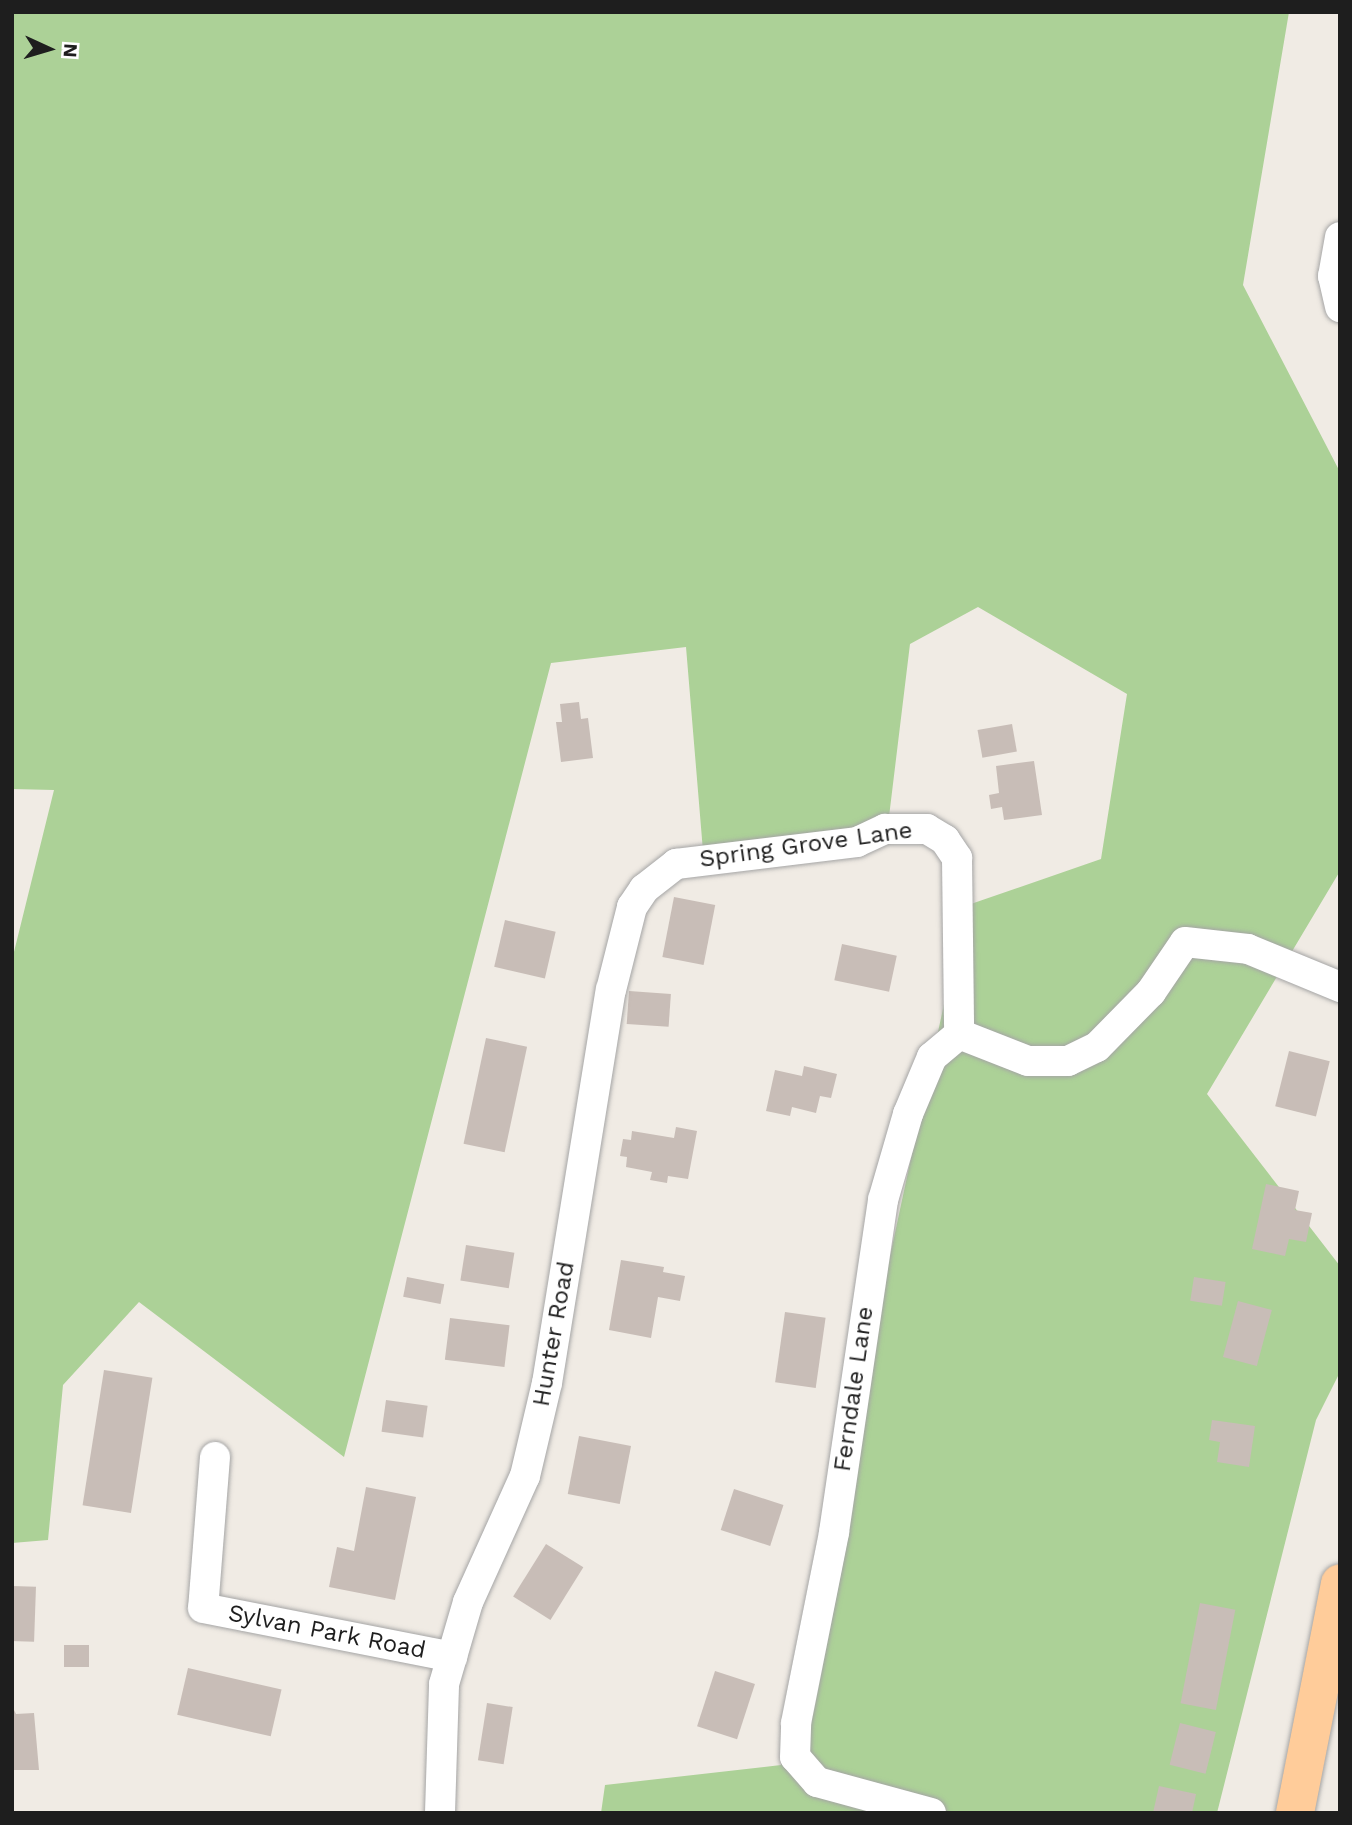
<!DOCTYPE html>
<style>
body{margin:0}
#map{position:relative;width:1352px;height:1825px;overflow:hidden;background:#f0ebe4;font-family:"Work Sans",sans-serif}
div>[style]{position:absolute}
.forest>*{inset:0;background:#acd197}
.building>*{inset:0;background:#c8bdb7;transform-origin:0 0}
.roads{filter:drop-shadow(0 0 2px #a5a5a5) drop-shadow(0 0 2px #a5a5a5)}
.minor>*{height:30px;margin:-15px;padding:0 15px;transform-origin:15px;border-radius:15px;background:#fff}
.primary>*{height:38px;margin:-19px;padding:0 19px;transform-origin:19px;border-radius:19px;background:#ffcc9a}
span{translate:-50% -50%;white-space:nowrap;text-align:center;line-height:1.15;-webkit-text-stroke:5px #fff;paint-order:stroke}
.street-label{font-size:24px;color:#1e1e1e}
.frame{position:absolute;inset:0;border:14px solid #1e1e1e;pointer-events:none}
.north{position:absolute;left:14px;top:14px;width:70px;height:70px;-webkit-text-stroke:5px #fff;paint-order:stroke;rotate:94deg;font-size:19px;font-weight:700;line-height:28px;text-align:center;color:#1e1e1e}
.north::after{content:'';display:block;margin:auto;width:24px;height:32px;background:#1e1e1e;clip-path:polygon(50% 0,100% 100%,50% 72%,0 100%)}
</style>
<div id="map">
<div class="forest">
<div style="clip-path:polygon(12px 12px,1289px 12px,1243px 285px,1340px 472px,1340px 871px,1207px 1094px,1340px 1266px,1340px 1372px,1316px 1420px,1217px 1813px,601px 1813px,605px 1785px,781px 1765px,965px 906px,1101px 859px,1127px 694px,978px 607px,910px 644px,888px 825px,703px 851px,686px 647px,551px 663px,344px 1457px,139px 1302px,63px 1385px,48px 1540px,12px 1543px,12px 960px,54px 790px,12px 789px)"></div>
</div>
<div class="building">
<div style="clip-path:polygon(579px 702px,581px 719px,588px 718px,593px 758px,561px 762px,556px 722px,562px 722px,560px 704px)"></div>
<div style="left:1012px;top:724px;width:28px;height:35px;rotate:80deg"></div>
<div style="clip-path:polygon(1034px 761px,1042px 815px,1004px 820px,1002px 807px,991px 809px,989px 795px,999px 793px,996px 766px)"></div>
<div style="left:674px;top:897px;width:42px;height:61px;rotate:11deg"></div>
<div style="left:505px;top:920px;width:52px;height:48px;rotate:13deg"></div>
<div style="left:842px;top:944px;width:56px;height:37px;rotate:12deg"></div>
<div style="left:629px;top:991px;width:42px;height:33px;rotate:4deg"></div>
<div style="left:486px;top:1038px;width:42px;height:108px;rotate:12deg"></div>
<div style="left:1289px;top:1051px;width:42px;height:57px;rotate:14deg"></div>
<div style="clip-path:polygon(804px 1066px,837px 1074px,831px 1098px,820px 1096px,816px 1113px,792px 1107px,790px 1116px,766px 1111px,775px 1070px,802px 1076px)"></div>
<div style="clip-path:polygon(676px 1127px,697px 1131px,688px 1179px,668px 1176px,667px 1183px,650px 1180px,652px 1172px,626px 1167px,627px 1157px,620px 1156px,623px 1139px,631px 1140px,632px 1131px,674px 1138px)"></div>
<div style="clip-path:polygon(1266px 1184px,1299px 1191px,1295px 1210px,1312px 1213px,1306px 1242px,1289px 1239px,1285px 1256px,1252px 1249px)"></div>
<div style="left:466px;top:1245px;width:49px;height:36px;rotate:9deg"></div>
<div style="clip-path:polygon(621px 1260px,664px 1267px,663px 1272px,685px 1276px,680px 1301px,658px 1297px,651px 1338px,609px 1330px)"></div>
<div style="left:407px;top:1277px;width:38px;height:20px;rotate:11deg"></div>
<div style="left:1194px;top:1277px;width:32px;height:24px;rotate:9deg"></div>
<div style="left:1238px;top:1301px;width:35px;height:58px;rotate:15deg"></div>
<div style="left:785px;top:1312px;width:41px;height:71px;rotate:8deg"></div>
<div style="left:450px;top:1318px;width:60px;height:42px;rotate:7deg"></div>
<div style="left:104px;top:1370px;width:49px;height:137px;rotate:9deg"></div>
<div style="left:386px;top:1400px;width:42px;height:32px;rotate:8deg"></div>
<div style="clip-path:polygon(1212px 1420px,1255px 1426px,1249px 1467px,1217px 1462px,1220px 1442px,1209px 1440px)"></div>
<div style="left:579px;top:1436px;width:53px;height:59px;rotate:11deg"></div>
<div style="clip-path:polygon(366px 1487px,416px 1497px,395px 1600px,329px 1587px,337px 1547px,354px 1551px)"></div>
<div style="left:734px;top:1489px;width:52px;height:43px;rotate:18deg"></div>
<div style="left:546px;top:1544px;width:44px;height:62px;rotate:32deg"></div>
<div style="left:12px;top:1586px;width:24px;height:55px;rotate:2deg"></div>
<div style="left:1200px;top:1603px;width:36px;height:102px;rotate:11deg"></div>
<div style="left:64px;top:1645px;width:25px;height:22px"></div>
<div style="left:188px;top:1668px;width:96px;height:48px;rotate:13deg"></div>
<div style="left:715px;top:1671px;width:42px;height:58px;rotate:18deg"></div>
<div style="left:487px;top:1703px;width:26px;height:58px;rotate:9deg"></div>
<div style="clip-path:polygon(12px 1706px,16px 1714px,34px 1713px,39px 1770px,12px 1770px)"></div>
<div style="left:1180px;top:1723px;width:37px;height:43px;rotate:14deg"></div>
<div style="clip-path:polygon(1159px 1786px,1196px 1794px,1192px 1813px,1153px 1813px)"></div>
</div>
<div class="roads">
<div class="minor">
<div style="left:1340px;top:237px;width:40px;rotate:100deg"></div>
<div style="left:1333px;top:276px;width:32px;rotate:77deg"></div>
<div style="left:959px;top:1034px;width:74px;rotate:21.4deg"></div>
<div style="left:1028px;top:1061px;width:40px"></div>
<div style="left:1068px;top:1061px;width:32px;rotate:-26deg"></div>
<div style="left:1097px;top:1047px;width:77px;rotate:-45.5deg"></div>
<div style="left:1151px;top:992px;width:60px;rotate:-55.8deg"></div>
<div style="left:1185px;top:942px;width:63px;rotate:6.3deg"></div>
<div style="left:1248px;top:949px;width:100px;rotate:22.4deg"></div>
<div style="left:215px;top:1457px;width:151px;rotate:94.5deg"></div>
<div style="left:203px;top:1608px;width:254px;rotate:11.1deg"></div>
<div style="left:440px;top:1813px;width:129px;rotate:-88.2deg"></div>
<div style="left:444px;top:1684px;width:85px;rotate:-73.7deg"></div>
<div style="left:468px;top:1602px;width:138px;rotate:-65.7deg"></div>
<div style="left:525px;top:1476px;width:96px;rotate:-76.7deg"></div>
<div style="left:547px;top:1383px;width:398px;rotate:-80.8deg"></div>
<div style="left:611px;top:990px;width:86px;rotate:-75.8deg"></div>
<div style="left:632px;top:907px;width:22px;rotate:-56deg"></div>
<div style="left:644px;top:889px;width:41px;rotate:-38deg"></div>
<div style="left:676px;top:864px;width:182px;rotate:-6.9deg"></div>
<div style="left:857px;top:842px;width:31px;rotate:-25deg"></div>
<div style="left:885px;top:829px;width:42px"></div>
<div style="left:927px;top:829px;width:21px;rotate:31deg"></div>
<div style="left:945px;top:840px;width:22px;rotate:56deg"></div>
<div style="left:957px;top:858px;width:176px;rotate:89.3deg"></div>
<div style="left:931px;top:1813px;width:118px;rotate:-164.8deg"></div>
<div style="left:817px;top:1782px;width:33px;rotate:-131deg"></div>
<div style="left:795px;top:1757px;width:34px;rotate:-88deg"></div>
<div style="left:796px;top:1723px;width:195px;rotate:-78.7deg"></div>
<div style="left:834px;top:1532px;width:336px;rotate:-81.6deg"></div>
<div style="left:883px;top:1200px;width:90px;rotate:-73.8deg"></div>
<div style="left:908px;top:1114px;width:62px;rotate:-67.2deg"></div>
<div style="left:932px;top:1057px;width:35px;rotate:-40deg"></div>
</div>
<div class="primary">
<div style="left:1295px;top:1813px;width:234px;rotate:-78.9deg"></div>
</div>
</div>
<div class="street-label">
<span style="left:806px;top:845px;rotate:-8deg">Spring Grove Lane</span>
<span style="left:554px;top:1334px;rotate:-80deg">Hunter Road</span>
<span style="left:854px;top:1389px;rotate:-82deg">Ferndale Lane</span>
<span style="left:327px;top:1632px;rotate:11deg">Sylvan Park Road</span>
</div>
<div class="frame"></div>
<div class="north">N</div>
</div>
